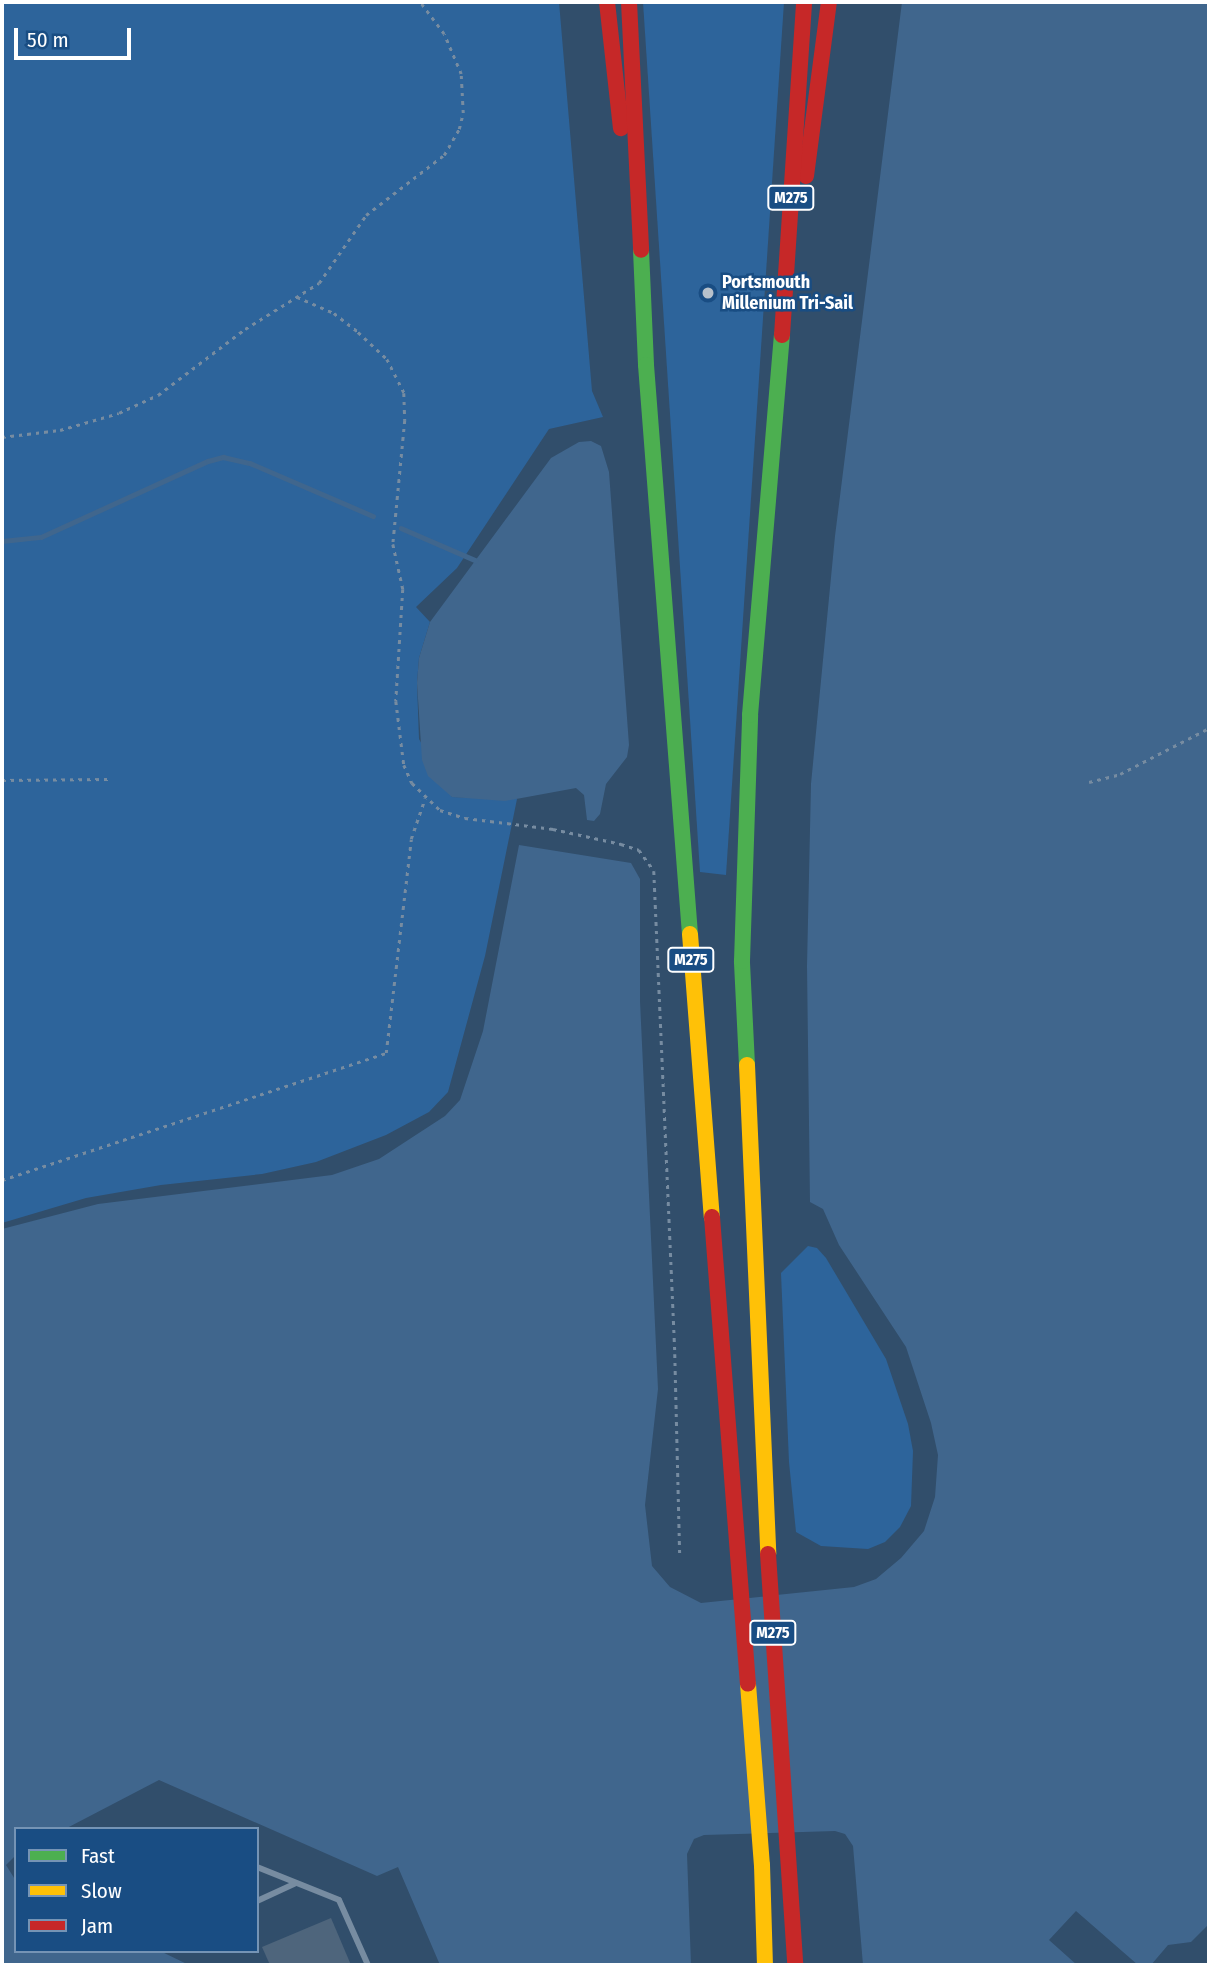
<!DOCTYPE html>
<style>
body{margin:0}
#map{position:relative;width:1211px;height:1967px;overflow:hidden;background:#314e6b;font-family:"Fira Sans Condensed",sans-serif}
div>[style]{position:absolute}
.green>*{inset:0;background:#2d649b}
.water>*{inset:0;background:#40668d}
.stream>*{height:4.5px;margin:-2.25px;padding:0 2.25px;transform-origin:2.25px;border-radius:2.25px;background:#40668d}
.building>*{inset:0;background:#4e657c}
.path>*{height:2.5px;margin-top:-1.25px;transform-origin:0;background:repeating-linear-gradient(90deg,#778ca1 0 3.5px,transparent 0 8.5px)}
.lane>*{height:6px;margin:-3px;padding:0 3px;transform-origin:3px;border-radius:3px;background:#778ca1}
.fast>*{height:16px;margin:-8px;padding:0 8px;transform-origin:8px;border-radius:8px;background:#4caf50}
.slow>*{height:16px;margin:-8px;padding:0 8px;transform-origin:8px;border-radius:8px;background:#ffc107}
.jam>*{height:16px;margin:-8px;padding:0 8px;transform-origin:8px;border-radius:8px;background:#c62828}
.dots>*{width:19px;height:19px;translate:-50% -50%;box-sizing:border-box;border:4px solid #194d83;border-radius:50%}
span{translate:-50% -50%;white-space:nowrap;text-align:center;line-height:1.15;-webkit-text-stroke:5px #194d83;paint-order:stroke}
.shield-label span{padding:2px 5px;background:#194d83;border:2px solid;border-radius:5px;-webkit-text-stroke-width:0}
.shield-label{font-size:16px;color:#fff;font-weight:700}
.poi-label{font-size:18px;color:#fff;font-weight:700}
.left{translate:0 -50%;text-align:left}
.frame{position:absolute;inset:0;border:4px solid #fff;pointer-events:none}
.legend{position:absolute;left:14px;top:1827px;width:245px;height:126px;box-sizing:border-box;background:#194d83;border:2px solid #7594b5;margin:0;padding:9px 12px;list-style:none;font-size:21px;color:#fff}
.legend li{display:flex;align-items:center;gap:14px;height:35px}
.legend b{width:35px;border:2px solid #7594b5}
.scale{position:absolute;left:14px;top:28px;width:117px;height:32px;box-sizing:border-box;border:4px solid #fff;border-top:0;padding-left:9px;font-size:21px;line-height:24px;white-space:nowrap;color:#fff;-webkit-text-stroke:5px #194d83;paint-order:stroke}
</style>
<div id="map">
<div class="green">
<div style="clip-path:polygon(2px 2px,559px 2px,592px 391px,603px 417px,549px 429px,457px 568px,416px 607px,430px 622px,419px 658px,417px 683px,419px 739px,452px 797px,517px 799px,485px 956px,448px 1092px,429px 1112px,386px 1135px,316px 1162px,262px 1174px,161px 1185px,86px 1198px,2px 1223px)"></div>
<div style="clip-path:polygon(643px 2px,784px 2px,726px 875px,700px 872px)"></div>
<div style="clip-path:polygon(808px 1246px,817px 1248px,826px 1258px,886px 1359px,908px 1424px,913px 1451px,911px 1506px,900px 1527px,885px 1542px,868px 1549px,821px 1546px,796px 1532px,789px 1462px,781px 1273px)"></div>
</div>
<div class="water">
<div style="clip-path:polygon(902px 2px,1209px 2px,1209px 1924px,1191px 1942px,1168px 1945px,1151px 1965px,1138px 1965px,1076px 1911px,1049px 1940px,1077px 1965px,863px 1965px,853px 1846px,845px 1834px,835px 1831px,704px 1835px,694px 1839px,687px 1854px,691px 1965px,440px 1965px,398px 1867px,377px 1876px,159px 1780px,65px 1829px,16px 1829px,16px 1855px,6px 1865px,16px 1881px,16px 1951px,160px 1951px,189px 1965px,2px 1965px,2px 1229px,98px 1204px,332px 1175px,379px 1159px,445px 1116px,460px 1100px,483px 1031px,519px 845px,631px 863px,640px 879px,640px 1001px,658px 1389px,645px 1505px,652px 1566px,670px 1587px,701px 1603px,854px 1587px,876px 1579px,901px 1558px,924px 1531px,935px 1497px,938px 1455px,931px 1423px,906px 1347px,839px 1245px,823px 1209px,810px 1202px,807px 966px,811px 784px,835px 536px)"></div>
<div style="clip-path:polygon(591px 441px,601px 446px,609px 472px,629px 745px,627px 757px,606px 784px,600px 814px,594px 821px,587px 820px,584px 795px,576px 788px,505px 801px,452px 797px,428px 776px,422px 760px,417px 683px,419px 658px,430px 622px,551px 458px,579px 442px)"></div>
</div>
<div class="stream">
<div style="left:401px;top:528px;width:81px;rotate:23.4deg"></div>
<div style="left:2px;top:541px;width:39px;rotate:-6deg"></div>
<div style="left:41px;top:537px;width:183px;rotate:-24.5deg"></div>
<div style="left:208px;top:461px;width:16px;rotate:-15deg"></div>
<div style="left:223px;top:457px;width:28px;rotate:13deg"></div>
<div style="left:250px;top:463px;width:134px;rotate:23.3deg"></div>
</div>
<div class="building">
<div style="clip-path:polygon(331px 1918px,351px 1965px,270px 1965px,262px 1947px)"></div>
</div>
<div class="path">
<div style="left:297px;top:297px;width:40px;rotate:23.4deg"></div>
<div style="left:334px;top:313px;width:31px;rotate:38deg"></div>
<div style="left:358px;top:332px;width:40px;rotate:43deg"></div>
<div style="left:387px;top:359px;width:38px;rotate:63deg"></div>
<div style="left:404px;top:393px;width:27px;rotate:88deg"></div>
<div style="left:405px;top:420px;width:125px;rotate:95.5deg"></div>
<div style="left:393px;top:544px;width:46px;rotate:77.5deg"></div>
<div style="left:403px;top:589px;width:112px;rotate:93.6deg"></div>
<div style="left:396px;top:701px;width:64px;rotate:82.9deg"></div>
<div style="left:404px;top:765px;width:20px;rotate:66deg"></div>
<div style="left:412px;top:783px;width:39px;rotate:44deg"></div>
<div style="left:440px;top:810px;width:26px;rotate:18deg"></div>
<div style="left:465px;top:818px;width:89px;rotate:7.1deg"></div>
<div style="left:553px;top:829px;width:70px;rotate:12.4deg"></div>
<div style="left:621px;top:844px;width:19px;rotate:18deg"></div>
<div style="left:639px;top:850px;width:26px;rotate:54deg"></div>
<div style="left:654px;top:871px;width:483px;rotate:87.5deg"></div>
<div style="left:675px;top:1354px;width:202px;rotate:88.6deg"></div>
<div style="left:2px;top:437px;width:58px;rotate:-6.9deg"></div>
<div style="left:60px;top:430px;width:61px;rotate:-16.1deg"></div>
<div style="left:119px;top:413px;width:43px;rotate:-24.8deg"></div>
<div style="left:158px;top:395px;width:109px;rotate:-37.2deg"></div>
<div style="left:245px;top:329px;width:87px;rotate:-31.9deg"></div>
<div style="left:319px;top:283px;width:83px;rotate:-55.3deg"></div>
<div style="left:366px;top:215px;width:98px;rotate:-37.6deg"></div>
<div style="left:444px;top:155px;width:30px;rotate:-60deg"></div>
<div style="left:459px;top:129px;width:16px;rotate:-76deg"></div>
<div style="left:463px;top:113px;width:39px;rotate:-93deg"></div>
<div style="left:461px;top:74px;width:43px;rotate:-113deg"></div>
<div style="left:444px;top:34px;width:40px;rotate:-127deg"></div>
<div style="left:2px;top:780px;width:107px;rotate:-0.5deg"></div>
<div style="left:1089px;top:782px;width:32px;rotate:-14deg"></div>
<div style="left:1120px;top:774px;width:100px;rotate:-27.3deg"></div>
<div style="left:2px;top:1180px;width:404px;rotate:-18.3deg"></div>
<div style="left:386px;top:1053px;width:215px;rotate:-83.3deg"></div>
<div style="left:411px;top:839px;width:43px;rotate:-71.1deg"></div>
</div>
<div class="lane">
<div style="left:257px;top:1867px;width:88px;rotate:21.9deg"></div>
<div style="left:339px;top:1900px;width:71px;rotate:66deg"></div>
<div style="left:257px;top:1901px;width:41px;rotate:-24.7deg"></div>
</div>
<div class="fast">
<div style="left:641px;top:250px;width:115px;rotate:87.5deg"></div>
<div style="left:646px;top:365px;width:571px;rotate:85.58deg"></div>
<div style="left:747px;top:1065px;width:104px;rotate:-92.8deg"></div>
<div style="left:742px;top:961px;width:246px;rotate:-88.1deg"></div>
<div style="left:750px;top:715px;width:381px;rotate:-85.2deg"></div>
</div>
<div class="slow">
<div style="left:690px;top:934px;width:284px;rotate:85.6deg"></div>
<div style="left:747px;top:1065px;width:489px;rotate:87.5deg"></div>
<div style="left:748px;top:1684px;width:182px;rotate:85.6deg"></div>
<div style="left:762px;top:1865px;width:100px;rotate:88.3deg"></div>
</div>
<div class="jam">
<div style="left:607px;top:2px;width:127px;rotate:83.7deg"></div>
<div style="left:629px;top:2px;width:248px;rotate:87.2deg"></div>
<div style="left:806px;top:176px;width:176px;rotate:-82.5deg"></div>
<div style="left:782px;top:335px;width:334px;rotate:-86.2deg"></div>
<div style="left:712px;top:1217px;width:468px;rotate:85.6deg"></div>
<div style="left:768px;top:1554px;width:412px;rotate:86.2deg"></div>
</div>
<div class="dots">
<div style="left:708px;top:293px;background:#b7c1cb"></div>
</div>
<div class="shield-label">
<span style="left:791px;top:198px">M275</span>
<span style="left:691px;top:960px">M275</span>
<span style="left:773px;top:1633px">M275</span>
</div>
<div class="poi-label">
<span class="left" style="left:722px;top:293px">Portsmouth<br>Millenium Tri-Sail</span>
</div>
<div class="frame"></div>
<ul class="legend">
<li><b style="height:9px;background:#4caf50"></b>Fast</li>
<li><b style="height:9px;background:#ffc107"></b>Slow</li>
<li><b style="height:9px;background:#c62828"></b>Jam</li>
</ul>
<div class="scale">50 m</div>
</div>
